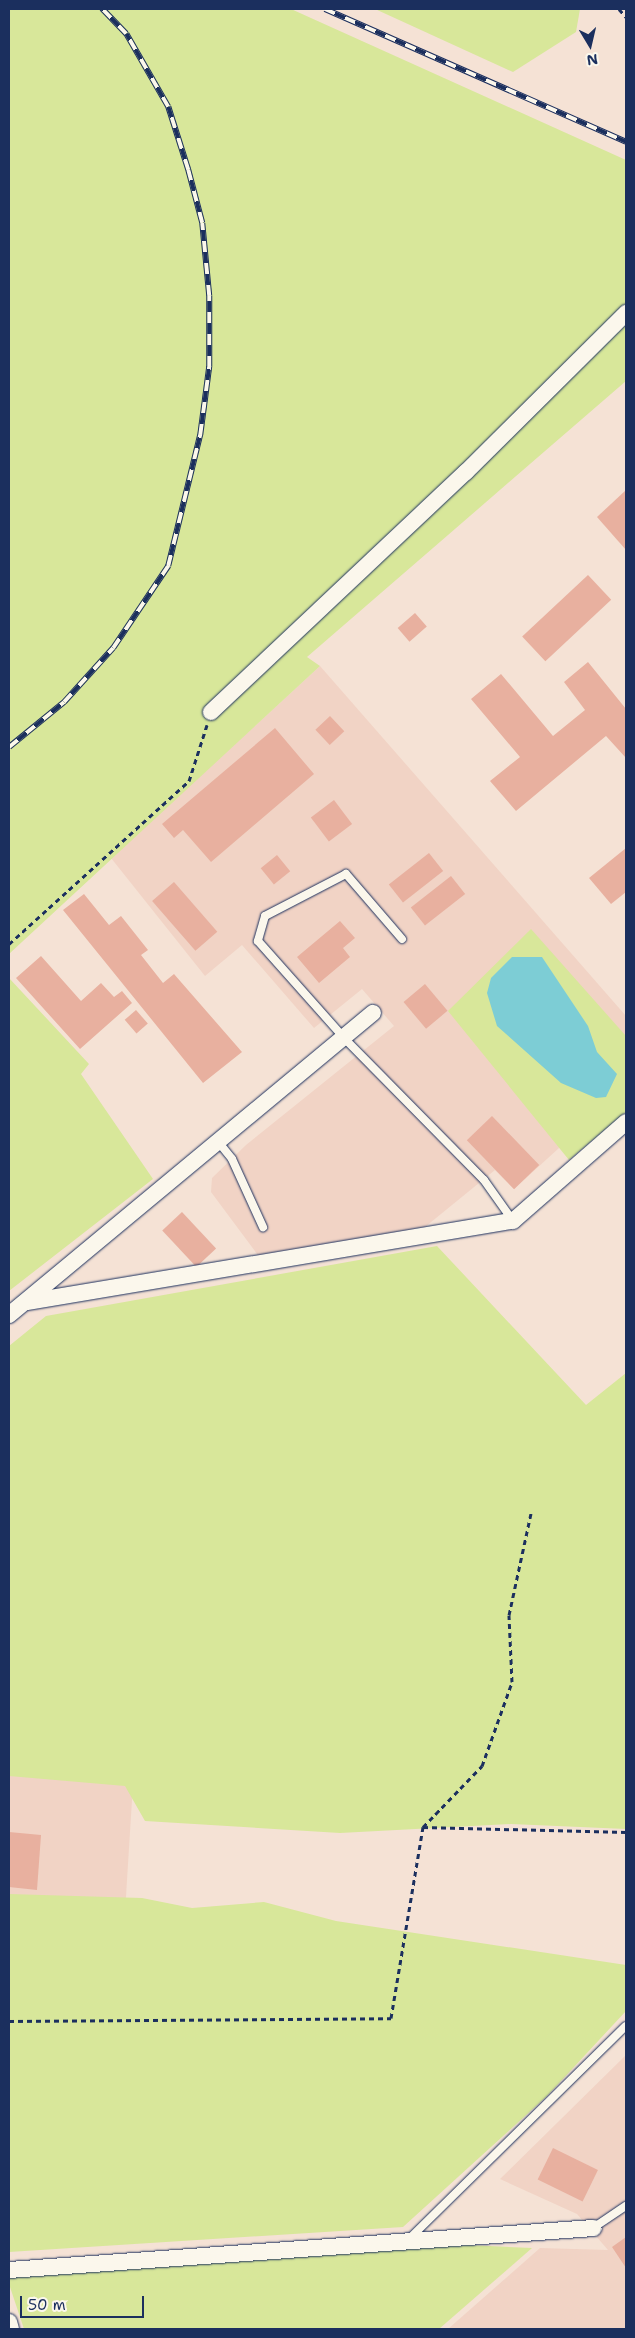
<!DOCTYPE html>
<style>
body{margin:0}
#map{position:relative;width:635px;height:2338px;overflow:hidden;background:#f5e2d5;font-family:"Shantell Sans",sans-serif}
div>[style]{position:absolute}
.built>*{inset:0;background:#f1d3c5}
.green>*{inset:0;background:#d8e79a}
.water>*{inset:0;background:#7dcdd5}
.building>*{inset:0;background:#e8b09f;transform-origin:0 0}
.path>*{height:3px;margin-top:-1.5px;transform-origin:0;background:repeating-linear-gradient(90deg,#1b2f5e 0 5px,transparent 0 9px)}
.roads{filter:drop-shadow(0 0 1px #1b2f5e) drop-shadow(0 0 1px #1b2f5e)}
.lane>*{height:8px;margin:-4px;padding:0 4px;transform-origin:4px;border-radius:4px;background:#fbf7ec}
.street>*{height:16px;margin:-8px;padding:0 8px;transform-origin:8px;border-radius:8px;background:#fbf7ec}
.rail>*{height:5.5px;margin-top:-2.75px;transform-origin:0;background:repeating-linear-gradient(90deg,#fbf7ec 0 11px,#1b2f5e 0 22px);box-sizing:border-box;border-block:1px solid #1b2f5e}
span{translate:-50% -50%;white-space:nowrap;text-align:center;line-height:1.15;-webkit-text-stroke:4.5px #fbf7ec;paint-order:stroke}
.frame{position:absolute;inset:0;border:10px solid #1b2f5e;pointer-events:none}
.north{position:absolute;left:565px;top:20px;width:50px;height:50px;-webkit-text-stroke:4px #fbf7ec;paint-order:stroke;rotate:171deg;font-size:14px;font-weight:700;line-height:20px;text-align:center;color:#1b2f5e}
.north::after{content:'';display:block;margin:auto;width:18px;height:22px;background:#1b2f5e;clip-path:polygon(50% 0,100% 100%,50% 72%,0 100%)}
.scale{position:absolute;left:20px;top:2296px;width:124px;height:22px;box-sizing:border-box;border:2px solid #1b2f5e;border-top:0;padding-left:6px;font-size:15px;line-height:18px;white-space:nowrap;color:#1b2f5e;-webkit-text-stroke:4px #fbf7ec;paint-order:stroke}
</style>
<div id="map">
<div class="built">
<div style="clip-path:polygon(320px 666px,626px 1016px,626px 1087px,514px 1189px,495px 1170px,425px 1227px,260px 1258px,211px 1192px,212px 1178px,246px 1145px,394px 1026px,362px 989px,314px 1028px,242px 945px,205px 976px,111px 858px)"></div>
<div style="clip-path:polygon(9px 1769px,133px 1784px,119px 2009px,9px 2010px)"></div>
<div style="clip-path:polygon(626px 2055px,626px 2329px,448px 2329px,540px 2248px,608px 2250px,577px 2214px,500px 2179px)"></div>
</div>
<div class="green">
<div style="clip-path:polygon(9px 9px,291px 9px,626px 160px,626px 381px,307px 657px,320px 666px,9px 954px)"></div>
<div style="clip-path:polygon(375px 9px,580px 9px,576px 32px,513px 72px)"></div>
<div style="clip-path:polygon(531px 929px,626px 1036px,626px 1112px,569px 1160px,448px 1011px)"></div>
<div style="clip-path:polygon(9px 978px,89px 1064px,81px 1074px,153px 1179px,9px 1291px)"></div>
<div style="clip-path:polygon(437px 1246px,586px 1405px,626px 1373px,626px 1829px,511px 1824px,340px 1833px,145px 1821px,125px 1786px,9px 1776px,9px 1346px,46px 1316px)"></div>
<div style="clip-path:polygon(9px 1894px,142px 1898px,192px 1908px,264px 1902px,336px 1921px,626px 1965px,626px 2011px,547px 2096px,403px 2227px,9px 2252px)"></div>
<div style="clip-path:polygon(468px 2245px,532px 2248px,439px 2329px,24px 2329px,9px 2284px,9px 2268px)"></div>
</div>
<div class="water">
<div style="clip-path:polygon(512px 957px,542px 957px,588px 1026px,597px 1052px,617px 1074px,606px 1097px,596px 1098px,561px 1083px,497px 1026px,487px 993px,491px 978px)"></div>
</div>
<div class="building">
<div style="clip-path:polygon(626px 490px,626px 550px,597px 517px)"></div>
<div style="left:588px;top:575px;width:34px;height:90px;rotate:47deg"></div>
<div style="left:415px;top:613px;width:18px;height:23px;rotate:49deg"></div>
<div style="clip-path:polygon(588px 662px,626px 709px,626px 758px,606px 736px,516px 811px,490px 781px,520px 757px,471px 699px,501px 674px,553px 736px,585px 710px,564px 682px)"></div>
<div style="left:330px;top:716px;width:21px;height:20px;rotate:47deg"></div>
<div style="clip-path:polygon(275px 728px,314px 774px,211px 862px,183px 830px,174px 838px,162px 824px)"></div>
<div style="left:334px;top:800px;width:30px;height:29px;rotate:53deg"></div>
<div style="clip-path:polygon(626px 848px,626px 892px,611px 904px,589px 878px)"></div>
<div style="left:429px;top:853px;width:23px;height:51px;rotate:52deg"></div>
<div style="left:277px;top:855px;width:21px;height:21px;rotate:51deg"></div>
<div style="left:451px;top:876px;width:23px;height:51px;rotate:52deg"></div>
<div style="left:174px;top:882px;width:66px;height:29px;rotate:49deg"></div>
<div style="clip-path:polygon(84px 894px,109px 925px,121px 916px,148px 950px,141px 955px,163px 983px,174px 974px,242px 1052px,203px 1083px,63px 910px)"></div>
<div style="clip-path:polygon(340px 921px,355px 938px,343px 948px,350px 957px,319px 983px,297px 957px)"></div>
<div style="clip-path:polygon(41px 956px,81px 1001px,101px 983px,114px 997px,122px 991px,132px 1003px,80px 1049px,16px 978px)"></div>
<div style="left:425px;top:984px;width:35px;height:28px;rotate:50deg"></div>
<div style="left:136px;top:1010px;width:18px;height:15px;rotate:49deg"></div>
<div style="left:492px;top:1116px;width:68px;height:35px;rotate:46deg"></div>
<div style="left:182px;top:1212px;width:50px;height:27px;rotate:47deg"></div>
<div style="clip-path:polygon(9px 1832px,41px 1835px,37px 1890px,9px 1887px)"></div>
<div style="left:553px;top:2148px;width:50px;height:35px;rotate:26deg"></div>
<div style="clip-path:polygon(626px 2237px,626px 2268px,612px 2247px)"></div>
</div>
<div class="path">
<div style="left:619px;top:9px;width:11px;rotate:49deg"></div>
<div style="left:9px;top:944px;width:243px;rotate:-42.2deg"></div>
<div style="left:189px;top:781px;width:59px;rotate:-72.2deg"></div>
<div style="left:423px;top:1827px;width:85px;rotate:-46deg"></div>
<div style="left:482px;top:1766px;width:89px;rotate:-70.3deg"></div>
<div style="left:512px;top:1682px;width:67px;rotate:-92.6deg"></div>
<div style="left:509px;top:1615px;width:104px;rotate:-77.8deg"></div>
<div style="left:9px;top:2021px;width:382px;rotate:-0.4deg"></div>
<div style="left:391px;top:2018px;width:194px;rotate:-80.5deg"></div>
<div style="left:423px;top:1827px;width:203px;rotate:1.4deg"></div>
</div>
<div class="roads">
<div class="lane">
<div style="left:402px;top:939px;width:86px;rotate:-130.7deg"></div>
<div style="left:346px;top:874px;width:91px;rotate:152.6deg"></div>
<div style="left:265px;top:916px;width:26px;rotate:106deg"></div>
<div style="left:258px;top:941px;width:130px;rotate:48.4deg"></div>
<div style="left:344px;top:1038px;width:199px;rotate:45.4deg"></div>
<div style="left:484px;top:1180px;width:50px;rotate:54.7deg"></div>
<div style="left:220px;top:1144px;width:19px;rotate:51deg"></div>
<div style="left:232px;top:1159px;width:75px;rotate:65.5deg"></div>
<div style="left:593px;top:2228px;width:40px;rotate:-34deg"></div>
<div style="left:408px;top:2240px;width:305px;rotate:-44.5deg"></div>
</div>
<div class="street">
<div style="left:211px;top:712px;width:350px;rotate:-43.3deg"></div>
<div style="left:466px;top:472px;width:226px;rotate:-44.8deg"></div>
<div style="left:27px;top:1302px;width:493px;rotate:-9.5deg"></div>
<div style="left:513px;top:1221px;width:150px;rotate:-41.2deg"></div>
<div style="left:9px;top:1315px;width:473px;rotate:-39.7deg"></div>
<div style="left:9px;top:2270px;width:586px;rotate:-4.11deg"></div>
<div style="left:9px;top:2322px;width:7px;rotate:74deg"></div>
</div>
</div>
<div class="rail">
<div style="left:325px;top:9px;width:329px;rotate:23.8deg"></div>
<div style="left:9px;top:747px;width:71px;rotate:-39.3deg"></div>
<div style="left:64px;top:702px;width:73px;rotate:-47.8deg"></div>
<div style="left:113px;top:648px;width:99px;rotate:-56.1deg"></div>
<div style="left:168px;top:566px;width:135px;rotate:-76.3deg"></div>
<div style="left:200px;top:435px;width:69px;rotate:-82.5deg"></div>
<div style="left:209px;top:367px;width:71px;rotate:-90deg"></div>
<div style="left:209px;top:296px;width:73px;rotate:-95.5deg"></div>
<div style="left:202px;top:223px;width:55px;rotate:-104.8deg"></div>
<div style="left:188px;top:170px;width:66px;rotate:-107.6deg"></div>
<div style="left:168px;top:107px;width:84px;rotate:-119.9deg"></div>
<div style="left:126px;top:34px;width:35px;rotate:-134deg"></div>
</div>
<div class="frame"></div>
<div class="north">N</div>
<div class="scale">50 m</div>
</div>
